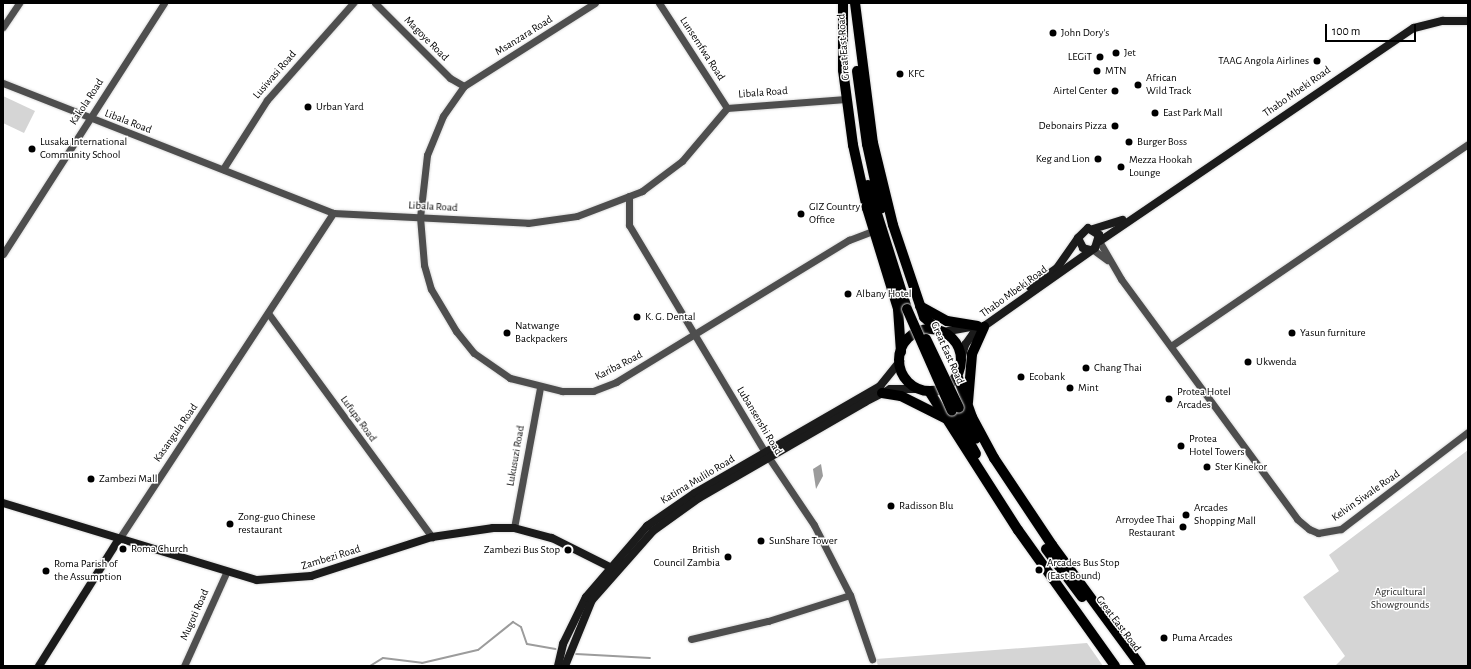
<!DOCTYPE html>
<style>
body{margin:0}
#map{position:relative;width:1471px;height:669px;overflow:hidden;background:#fff;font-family:"Alegreya Sans",sans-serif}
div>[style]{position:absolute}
.green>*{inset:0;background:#d5d5d5}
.water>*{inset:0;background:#9c9c9c}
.stream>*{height:2px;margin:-1px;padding:0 1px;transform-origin:1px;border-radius:1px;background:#9c9c9c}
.roads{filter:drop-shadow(0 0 1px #dbdbdb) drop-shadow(0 0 1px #dbdbdb)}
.minor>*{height:7px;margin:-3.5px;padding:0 3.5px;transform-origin:3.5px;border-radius:3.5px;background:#4e4e4e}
.secondary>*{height:8px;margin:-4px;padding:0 4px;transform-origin:4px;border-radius:4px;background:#1b1b1b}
.primary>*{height:10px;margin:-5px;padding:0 5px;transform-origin:5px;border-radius:5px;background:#000}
.primary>.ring{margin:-5px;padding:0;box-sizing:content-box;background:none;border:10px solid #000;border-radius:50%}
.bridges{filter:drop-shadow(0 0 1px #dbdbdb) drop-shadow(0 0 1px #dbdbdb)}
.primary-bridge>*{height:10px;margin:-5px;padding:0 5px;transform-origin:5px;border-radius:5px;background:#000}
.dots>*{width:11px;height:11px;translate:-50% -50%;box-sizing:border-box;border:2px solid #fff;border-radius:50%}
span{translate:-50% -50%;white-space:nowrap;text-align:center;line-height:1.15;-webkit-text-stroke:3px #fff;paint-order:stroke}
.poi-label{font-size:11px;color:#000}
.left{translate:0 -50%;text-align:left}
.right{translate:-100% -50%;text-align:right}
.street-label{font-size:11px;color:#000}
.park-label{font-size:11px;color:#2c2c2c}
.frame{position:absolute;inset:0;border:4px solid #000;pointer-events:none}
.scale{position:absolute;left:1325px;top:24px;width:91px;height:18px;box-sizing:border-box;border:2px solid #000;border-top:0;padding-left:5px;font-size:12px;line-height:14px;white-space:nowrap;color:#000;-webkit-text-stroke:3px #fff;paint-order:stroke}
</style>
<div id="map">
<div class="green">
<div style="clip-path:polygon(3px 96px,35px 111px,24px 133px,3px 123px)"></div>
<div style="clip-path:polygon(1468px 450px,1468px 666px,1335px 666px,1345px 656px,1303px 597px,1339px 571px,1329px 555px)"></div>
<div style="clip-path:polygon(1087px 643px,1103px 666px,878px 666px,876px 659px)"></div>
</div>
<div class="water">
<div style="clip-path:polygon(821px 464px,823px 476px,816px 489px,813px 469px)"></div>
</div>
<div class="stream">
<div style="left:576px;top:654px;width:74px;rotate:3.1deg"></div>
<div style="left:370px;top:666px;width:15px;rotate:-32deg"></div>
<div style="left:383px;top:658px;width:39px;rotate:7deg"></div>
<div style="left:422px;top:663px;width:57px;rotate:-13.1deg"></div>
<div style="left:478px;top:650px;width:45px;rotate:-38.7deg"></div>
<div style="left:513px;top:622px;width:9px;rotate:32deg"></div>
<div style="left:521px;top:627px;width:18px;rotate:71deg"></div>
<div style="left:527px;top:644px;width:29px;rotate:10deg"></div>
</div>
<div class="roads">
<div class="minor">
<div style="left:375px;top:3px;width:106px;rotate:45deg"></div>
<div style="left:450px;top:78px;width:16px;rotate:30deg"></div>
<div style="left:659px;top:3px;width:125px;rotate:57.1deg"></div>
<div style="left:3px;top:27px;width:29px;rotate:-56deg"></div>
<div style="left:3px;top:83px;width:355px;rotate:21.5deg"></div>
<div style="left:333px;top:213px;width:195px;rotate:2.9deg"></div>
<div style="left:528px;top:223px;width:49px;rotate:-8.1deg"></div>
<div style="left:577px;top:216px;width:70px;rotate:-21deg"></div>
<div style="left:642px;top:191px;width:50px;rotate:-36.9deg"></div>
<div style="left:682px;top:161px;width:70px;rotate:-49.7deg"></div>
<div style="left:727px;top:108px;width:119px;rotate:-4.3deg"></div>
<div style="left:464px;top:86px;width:37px;rotate:125deg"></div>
<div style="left:443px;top:116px;width:42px;rotate:112.3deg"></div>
<div style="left:427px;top:155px;width:62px;rotate:96.4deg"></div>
<div style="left:420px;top:217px;width:48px;rotate:85.2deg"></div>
<div style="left:424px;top:265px;width:25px;rotate:74deg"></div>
<div style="left:431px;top:289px;width:49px;rotate:59.2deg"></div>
<div style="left:456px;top:331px;width:28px;rotate:51deg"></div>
<div style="left:474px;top:353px;width:44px;rotate:34.8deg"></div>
<div style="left:510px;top:378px;width:54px;rotate:14deg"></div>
<div style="left:562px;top:391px;width:31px"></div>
<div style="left:593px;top:391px;width:25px;rotate:-21deg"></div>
<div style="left:616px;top:382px;width:273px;rotate:-31.4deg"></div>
<div style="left:849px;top:240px;width:26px;rotate:-21deg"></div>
<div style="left:464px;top:86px;width:155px;rotate:-32.4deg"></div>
<div style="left:223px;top:169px;width:82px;rotate:-57.5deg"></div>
<div style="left:267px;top:100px;width:130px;rotate:-48.4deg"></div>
<div style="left:629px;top:196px;width:29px;rotate:90deg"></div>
<div style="left:629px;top:225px;width:265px;rotate:59.1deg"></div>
<div style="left:765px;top:452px;width:88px;rotate:56.1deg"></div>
<div style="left:814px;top:525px;width:79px;rotate:62.8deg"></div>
<div style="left:850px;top:595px;width:68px;rotate:71deg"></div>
<div style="left:1099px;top:241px;width:44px;rotate:59.9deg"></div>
<div style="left:1121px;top:279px;width:298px;rotate:53.7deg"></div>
<div style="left:1297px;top:519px;width:16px;rotate:40deg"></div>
<div style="left:1309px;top:529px;width:10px;rotate:24deg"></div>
<div style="left:1318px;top:533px;width:23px;rotate:-10deg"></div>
<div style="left:1341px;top:529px;width:160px;rotate:-37.4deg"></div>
<div style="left:1092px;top:249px;width:19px;rotate:36deg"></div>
<div style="left:3px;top:254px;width:298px;rotate:-57.3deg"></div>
<div style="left:268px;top:313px;width:278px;rotate:53.8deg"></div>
<div style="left:1171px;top:346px;width:359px;rotate:-34.2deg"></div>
<div style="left:514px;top:528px;width:142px;rotate:-79.5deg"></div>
<div style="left:119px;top:539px;width:390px;rotate:-56.7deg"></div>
<div style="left:691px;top:639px;width:79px;rotate:-13.2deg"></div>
<div style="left:768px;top:621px;width:86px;rotate:-17.6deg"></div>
<div style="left:184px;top:666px;width:102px;rotate:-65.7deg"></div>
</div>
<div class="secondary">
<div style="left:1093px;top:229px;width:31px;rotate:-17deg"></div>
<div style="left:1100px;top:241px;width:379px;rotate:-34.2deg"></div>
<div style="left:1414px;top:28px;width:30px;rotate:-14deg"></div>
<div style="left:1443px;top:21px;width:25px"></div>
<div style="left:1030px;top:287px;width:33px;rotate:-35deg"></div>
<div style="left:1057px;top:268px;width:37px;rotate:-55deg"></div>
<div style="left:943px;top:332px;width:35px;rotate:-10deg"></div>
<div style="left:961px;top:360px;width:16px;rotate:-75deg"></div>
<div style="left:965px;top:345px;width:14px;rotate:-54deg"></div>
<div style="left:973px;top:334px;width:149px;rotate:-35.2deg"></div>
<div style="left:1095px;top:248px;width:14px;rotate:-73deg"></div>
<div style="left:1099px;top:235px;width:13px;rotate:-148deg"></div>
<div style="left:1088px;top:228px;width:14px;rotate:135deg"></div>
<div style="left:1078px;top:238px;width:11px;rotate:63deg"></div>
<div style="left:1083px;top:248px;width:7px;rotate:16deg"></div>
<div style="left:3px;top:503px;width:265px;rotate:16.9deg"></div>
<div style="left:257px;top:580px;width:54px;rotate:-4.2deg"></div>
<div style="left:311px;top:576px;width:127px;rotate:-17.9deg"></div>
<div style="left:432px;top:537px;width:62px;rotate:-8.4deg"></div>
<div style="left:493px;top:528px;width:21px"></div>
<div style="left:514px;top:528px;width:39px;rotate:15deg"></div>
<div style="left:552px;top:538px;width:72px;rotate:26.6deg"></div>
<div style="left:39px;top:666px;width:150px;rotate:-57.8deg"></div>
<div style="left:558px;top:666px;width:23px;rotate:-77deg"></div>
<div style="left:563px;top:644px;width:52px;rotate:-63.9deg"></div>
<div style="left:586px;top:597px;width:94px;rotate:-49.3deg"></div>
<div style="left:647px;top:526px;width:58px;rotate:-34.5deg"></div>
<div style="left:695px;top:493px;width:214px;rotate:-30deg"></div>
<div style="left:880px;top:386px;width:32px;rotate:-51deg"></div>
<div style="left:565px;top:666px;width:71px;rotate:-67.8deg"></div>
<div style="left:592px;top:600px;width:92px;rotate:-48.5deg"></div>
<div style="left:653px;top:531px;width:57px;rotate:-35.7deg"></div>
<div style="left:699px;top:498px;width:192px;rotate:-30deg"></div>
<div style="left:865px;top:402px;width:28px;rotate:-27deg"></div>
<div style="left:890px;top:389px;width:29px"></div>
</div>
<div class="primary">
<div style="left:843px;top:3px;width:67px;rotate:90deg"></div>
<div style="left:843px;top:70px;width:76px;rotate:82.4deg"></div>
<div style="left:853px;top:145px;width:65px;rotate:77.5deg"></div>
<div style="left:867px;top:208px;width:106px;rotate:72.9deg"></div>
<div style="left:898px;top:309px;width:43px;rotate:86deg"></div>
<div style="left:855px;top:3px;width:141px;rotate:82.7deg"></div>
<div style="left:873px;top:143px;width:84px;rotate:76.3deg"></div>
<div style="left:893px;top:225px;width:97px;rotate:71.4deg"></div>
<div style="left:924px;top:317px;width:21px;rotate:43deg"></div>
<div style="left:857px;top:71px;width:74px;rotate:82.2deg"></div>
<div style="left:867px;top:144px;width:66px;rotate:77.7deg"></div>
<div style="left:868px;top:185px;width:130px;rotate:72.5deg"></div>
<div style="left:920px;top:306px;width:31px;rotate:29deg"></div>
<div style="left:947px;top:321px;width:31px;rotate:9deg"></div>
<div class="ring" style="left:899px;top:329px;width:52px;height:52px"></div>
<div style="left:957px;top:375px;width:45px;rotate:70.3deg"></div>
<div style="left:972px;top:417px;width:47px;rotate:61.8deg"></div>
<div style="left:994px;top:458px;width:105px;rotate:56.3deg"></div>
<div style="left:1052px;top:545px;width:150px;rotate:53.7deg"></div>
<div style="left:929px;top:391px;width:165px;rotate:57.4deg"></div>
<div style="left:1018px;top:530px;width:167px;rotate:54.5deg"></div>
<div style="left:882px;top:393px;width:19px;rotate:9deg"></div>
<div style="left:901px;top:396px;width:49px;rotate:26.6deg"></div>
<div style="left:968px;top:402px;width:48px;rotate:-85.2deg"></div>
<div style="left:972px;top:354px;width:30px;rotate:-66deg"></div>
<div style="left:959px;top:408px;width:35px;rotate:61deg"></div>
<div style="left:952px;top:411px;width:49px;rotate:60.8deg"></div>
<div style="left:1046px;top:549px;width:60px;rotate:53.1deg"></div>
</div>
</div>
<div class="bridges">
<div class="primary-bridge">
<div style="left:907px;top:309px;width:111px;rotate:66.2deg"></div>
<div style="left:926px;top:339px;width:76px;rotate:64.4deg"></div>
</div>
</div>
<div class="dots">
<div style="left:1053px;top:33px;background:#000"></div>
<div style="left:1116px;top:53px;background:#000"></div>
<div style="left:1100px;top:57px;background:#000"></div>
<div style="left:1317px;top:61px;background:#000"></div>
<div style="left:1097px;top:71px;background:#000"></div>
<div style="left:900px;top:74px;background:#000"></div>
<div style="left:1138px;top:85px;background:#000"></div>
<div style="left:1115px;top:91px;background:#000"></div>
<div style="left:308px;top:107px;background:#000"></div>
<div style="left:1155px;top:113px;background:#000"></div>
<div style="left:1115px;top:126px;background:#000"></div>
<div style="left:1129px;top:142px;background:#000"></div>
<div style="left:32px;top:149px;background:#000"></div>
<div style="left:1098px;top:159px;background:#000"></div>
<div style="left:1121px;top:167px;background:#000"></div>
<div style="left:801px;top:214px;background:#000"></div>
<div style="left:848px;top:294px;background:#000"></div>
<div style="left:637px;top:317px;background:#000"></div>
<div style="left:507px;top:333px;background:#000"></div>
<div style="left:1292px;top:333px;background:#000"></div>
<div style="left:1248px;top:362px;background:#000"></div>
<div style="left:1086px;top:368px;background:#000"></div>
<div style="left:1021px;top:377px;background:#000"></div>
<div style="left:1070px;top:388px;background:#000"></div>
<div style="left:1169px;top:399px;background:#000"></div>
<div style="left:1181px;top:446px;background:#000"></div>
<div style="left:1207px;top:467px;background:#000"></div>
<div style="left:91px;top:479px;background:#000"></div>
<div style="left:891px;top:506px;background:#000"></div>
<div style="left:1186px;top:515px;background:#000"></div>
<div style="left:230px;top:524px;background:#000"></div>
<div style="left:1183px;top:527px;background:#000"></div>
<div style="left:761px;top:541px;background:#000"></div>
<div style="left:123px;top:549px;background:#000"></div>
<div style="left:568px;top:550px;background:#000"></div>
<div style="left:728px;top:557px;background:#000"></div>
<div style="left:1039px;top:570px;background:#000"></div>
<div style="left:46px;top:571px;background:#000"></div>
<div style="left:1164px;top:638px;background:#000"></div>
</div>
<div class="poi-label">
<span class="left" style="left:1061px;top:33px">John Dory's</span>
<span class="left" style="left:1124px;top:53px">Jet</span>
<span class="right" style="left:1092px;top:57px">LEGiT</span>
<span class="right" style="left:1309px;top:61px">TAAG Angola Airlines</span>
<span class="left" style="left:1105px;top:71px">MTN</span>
<span class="left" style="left:908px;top:74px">KFC</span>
<span class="left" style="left:1146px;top:85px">African<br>Wild Track</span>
<span class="right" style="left:1107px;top:91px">Airtel Center</span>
<span class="left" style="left:316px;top:107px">Urban Yard</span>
<span class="left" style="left:1163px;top:113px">East Park Mall</span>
<span class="right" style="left:1107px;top:126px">Debonairs Pizza</span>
<span class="left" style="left:1137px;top:142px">Burger Boss</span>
<span class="left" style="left:40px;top:149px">Lusaka International<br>Community School</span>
<span class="right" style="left:1090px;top:159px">Keg and Lion</span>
<span class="left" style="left:1129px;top:167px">Mezza Hookah<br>Lounge</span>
<span class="left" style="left:809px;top:214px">GIZ Country<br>Office</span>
<span class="left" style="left:856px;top:294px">Albany Hotel</span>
<span class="left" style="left:645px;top:317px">K. G. Dental</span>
<span class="left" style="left:515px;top:333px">Natwange<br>Backpackers</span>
<span class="left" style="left:1300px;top:333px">Yasun furniture</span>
<span class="left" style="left:1256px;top:362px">Ukwenda</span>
<span class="left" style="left:1094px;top:368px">Chang Thai</span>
<span class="left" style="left:1029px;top:377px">Ecobank</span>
<span class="left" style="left:1078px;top:388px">Mint</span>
<span class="left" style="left:1177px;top:399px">Protea Hotel<br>Arcades</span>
<span class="left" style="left:1189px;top:446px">Protea<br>Hotel Towers</span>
<span class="left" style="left:1215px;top:467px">Ster Kinekor</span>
<span class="left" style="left:99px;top:479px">Zambezi Mall</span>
<span class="left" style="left:899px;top:506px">Radisson Blu</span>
<span class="left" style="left:1194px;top:515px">Arcades<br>Shopping Mall</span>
<span class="left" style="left:238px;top:524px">Zong-guo Chinese<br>restaurant</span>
<span class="right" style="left:1175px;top:527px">Arroydee Thai<br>Restaurant</span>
<span class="left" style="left:769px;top:541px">SunShare Tower</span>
<span class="left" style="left:131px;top:549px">Roma Church</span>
<span class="right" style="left:560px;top:550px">Zambezi Bus Stop</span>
<span class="right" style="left:720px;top:557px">British<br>Council Zambia</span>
<span class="left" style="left:1047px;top:570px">Arcades Bus Stop<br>(East Bound)</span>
<span class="left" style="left:54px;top:571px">Roma Parish of<br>the Assumption</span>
<span class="left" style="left:1172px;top:638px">Puma Arcades</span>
</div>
<div class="street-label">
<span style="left:524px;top:36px;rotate:-32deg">Msanzara Road</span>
<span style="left:426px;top:39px;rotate:45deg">Magoye Road</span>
<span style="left:844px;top:47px;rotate:-94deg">Great East Road</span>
<span style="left:702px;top:49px;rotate:57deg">Lunsemfwa Road</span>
<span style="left:275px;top:75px;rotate:-49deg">Lusiwasi Road</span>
<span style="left:1297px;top:92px;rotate:-35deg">Thabo Mbeki Road</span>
<span style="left:763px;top:93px;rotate:-4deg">Libala Road</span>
<span style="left:87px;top:102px;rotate:-57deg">Kakola Road</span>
<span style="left:128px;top:122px;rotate:21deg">Libala Road</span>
<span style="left:433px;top:207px;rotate:3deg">Libala Road</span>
<span style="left:1014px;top:292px;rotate:-36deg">Thabo Mbeki Road</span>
<span style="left:947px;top:353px;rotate:66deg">Great East Road</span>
<span style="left:619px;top:366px;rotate:-27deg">Kariba Road</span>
<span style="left:358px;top:419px;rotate:54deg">Lufupa Road</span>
<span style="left:759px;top:421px;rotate:59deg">Lubansenshi Road</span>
<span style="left:176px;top:433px;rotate:-55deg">Kasangula Road</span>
<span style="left:516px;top:456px;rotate:-80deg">Lukusuzi Road</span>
<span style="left:698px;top:480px;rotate:-31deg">Katima Mulilo Road</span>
<span style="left:1366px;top:496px;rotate:-35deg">Kelvin Siwale Road</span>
<span style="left:331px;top:558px;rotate:-17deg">Zambezi Road</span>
<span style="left:195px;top:615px;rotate:-66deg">Mugoti Road</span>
<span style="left:1118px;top:624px;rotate:53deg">Great East Road</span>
</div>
<div class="park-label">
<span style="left:1400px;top:599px">Agricultural<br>Showgrounds</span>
</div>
<div class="frame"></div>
<div class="scale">100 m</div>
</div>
